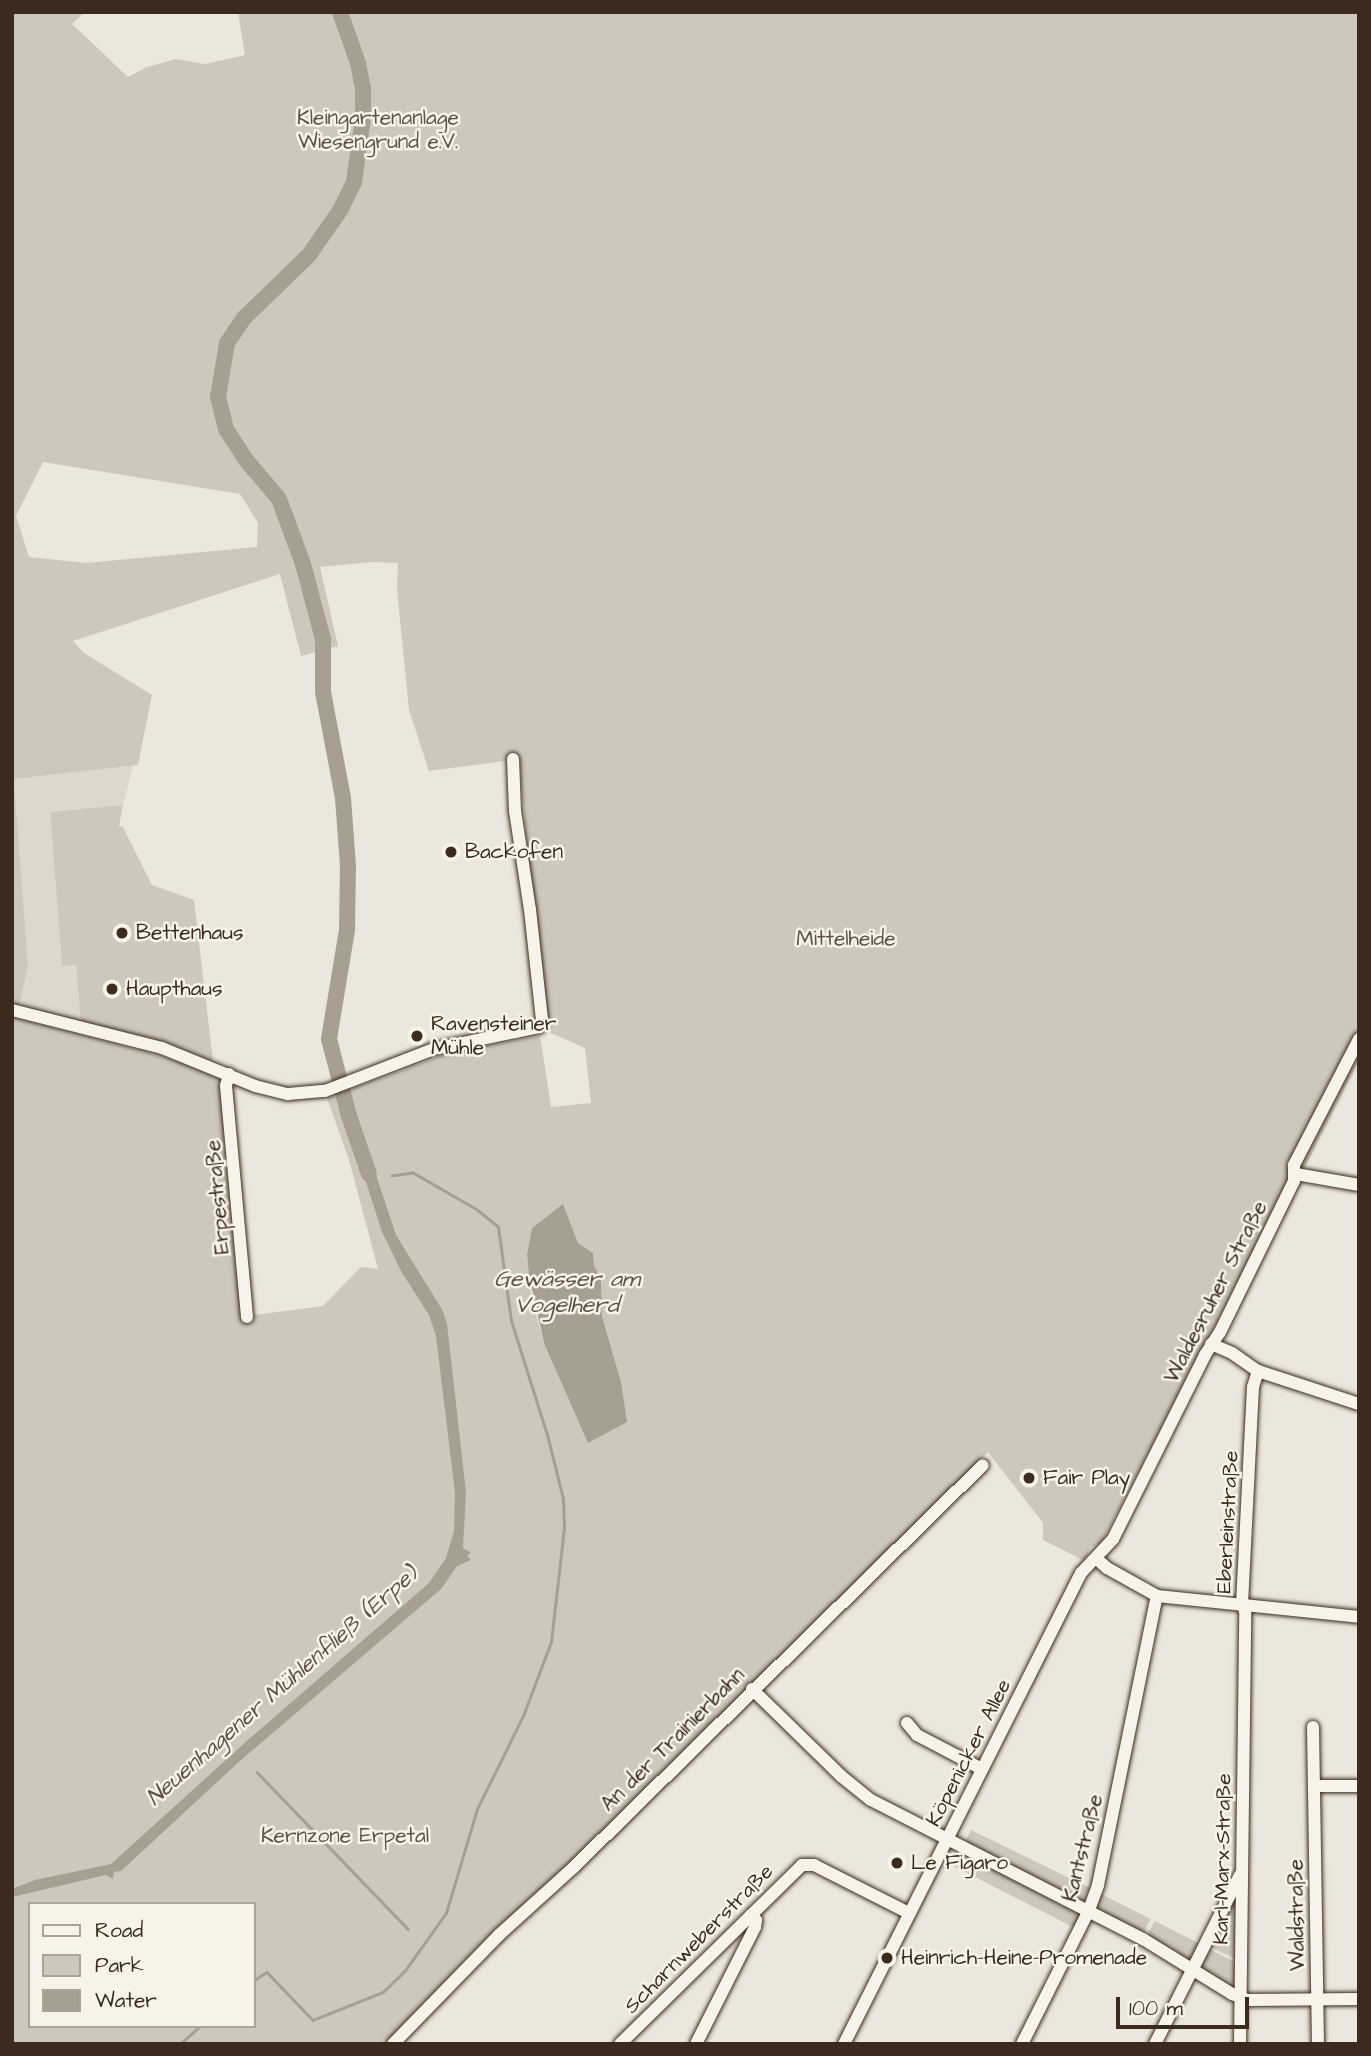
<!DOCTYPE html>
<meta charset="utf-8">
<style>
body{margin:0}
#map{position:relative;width:1371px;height:2056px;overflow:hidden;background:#ece7dc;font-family:"Architects Daughter",sans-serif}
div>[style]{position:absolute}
.built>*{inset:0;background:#ddd7cc}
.green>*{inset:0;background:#cec8bc;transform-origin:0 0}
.water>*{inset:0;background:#a89f93}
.stream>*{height:2.5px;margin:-1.25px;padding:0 1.25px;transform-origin:1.25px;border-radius:1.25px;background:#a89f93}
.river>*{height:16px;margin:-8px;padding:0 8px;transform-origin:8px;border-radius:8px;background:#a89f93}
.roads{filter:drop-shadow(0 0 2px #3b2a1e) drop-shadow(0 0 2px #3b2a1e)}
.minor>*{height:12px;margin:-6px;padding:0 6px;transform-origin:6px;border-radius:6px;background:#f7f3e8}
.dots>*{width:19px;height:19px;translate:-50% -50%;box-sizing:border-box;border:4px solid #f7f3e8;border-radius:50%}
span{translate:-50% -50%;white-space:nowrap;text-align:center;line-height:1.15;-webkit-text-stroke:5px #f7f3e8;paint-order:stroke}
.park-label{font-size:21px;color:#605246}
.poi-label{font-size:21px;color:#3b2a1e}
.left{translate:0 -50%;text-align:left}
.street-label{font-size:21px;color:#3b2a1e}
.water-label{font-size:23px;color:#615347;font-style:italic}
.frame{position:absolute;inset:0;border:14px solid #3b2a1e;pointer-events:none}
.legend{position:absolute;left:28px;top:1902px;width:228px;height:126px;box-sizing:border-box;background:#f7f3e8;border:2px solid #aca397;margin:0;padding:9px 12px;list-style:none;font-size:21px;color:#3b2a1e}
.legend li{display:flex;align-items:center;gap:14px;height:35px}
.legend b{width:35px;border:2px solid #aca397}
.scale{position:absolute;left:1116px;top:1997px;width:133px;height:32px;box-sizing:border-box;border:4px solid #3b2a1e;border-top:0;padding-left:9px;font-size:21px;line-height:24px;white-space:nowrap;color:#3b2a1e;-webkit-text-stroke:5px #f7f3e8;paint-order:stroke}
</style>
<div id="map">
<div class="built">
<div style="clip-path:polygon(133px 765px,123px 805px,50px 813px,62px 966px,76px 965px,81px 1024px,18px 1006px,28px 966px,14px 779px)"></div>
</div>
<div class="green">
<div style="clip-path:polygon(evenodd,12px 12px,85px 12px,72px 24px,128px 77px,147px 67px,176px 59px,205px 64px,245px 55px,238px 12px,1359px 12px,1359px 1061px,1294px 1189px,1262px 1237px,1101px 1543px,1090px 1547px,1085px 1561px,1043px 1540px,1043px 1523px,988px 1452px,387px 2044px,12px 2044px,12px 12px,43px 462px,240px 494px,258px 523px,257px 547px,86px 563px,29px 557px,16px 516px,43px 462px,12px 12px,373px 562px,398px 563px,397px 590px,409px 710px,429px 771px,519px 759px,544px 1030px,585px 1048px,591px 1103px,551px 1107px,540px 1036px,451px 1052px,327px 1098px,349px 1160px,378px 1269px,361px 1267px,323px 1306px,246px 1316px,227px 1080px,166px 1057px,16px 1018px,28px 966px,14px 779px,138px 765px,152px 695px,84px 653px,73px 641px,280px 574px,301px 656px,338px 646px,320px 567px,373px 562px,12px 12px,563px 1205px,578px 1244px,593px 1253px,594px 1266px,601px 1277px,602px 1316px,621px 1382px,544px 1343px,531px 1296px,527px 1254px,532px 1228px,563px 1205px,12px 12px,30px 1904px,254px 1904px,254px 2026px,30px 2026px,30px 1904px)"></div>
<div style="clip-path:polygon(123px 805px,119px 826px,123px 827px,152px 885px,194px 900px,213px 1061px,81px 1024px,76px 965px,62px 966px,50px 812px)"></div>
<div style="left:971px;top:1830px;width:132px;height:16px;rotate:26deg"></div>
<div style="left:959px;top:1852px;width:137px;height:15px;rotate:27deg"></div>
<div style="clip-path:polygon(1101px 1894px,1151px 1919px,1144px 1931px,1138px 1933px,1098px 1911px,1096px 1906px)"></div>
<div style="clip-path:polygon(1234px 1898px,1238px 1900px,1238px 1960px,1208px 1946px)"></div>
<div style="clip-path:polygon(1155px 1921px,1202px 1945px,1194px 1959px,1187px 1960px,1151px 1938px,1149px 1931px)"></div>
<div style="clip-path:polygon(1207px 1948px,1237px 1963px,1233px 1990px,1204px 1971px,1202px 1966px)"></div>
</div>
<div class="water">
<div style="clip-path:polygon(365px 1155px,372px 1163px,396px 1235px,443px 1311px,447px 1324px,466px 1492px,463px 1548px,471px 1553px,467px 1555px,471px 1560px,457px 1566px,441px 1589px,241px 1760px,121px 1871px,114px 1872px,113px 1879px,106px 1875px,12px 1897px,12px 1889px,35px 1880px,111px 1864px,249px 1739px,429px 1583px,446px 1558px,454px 1531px,455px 1493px,436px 1336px,429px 1315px,401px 1271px,382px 1232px,358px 1157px)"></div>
<div style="clip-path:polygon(563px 1204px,578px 1243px,593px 1253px,594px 1266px,601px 1277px,602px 1316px,621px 1382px,627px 1422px,588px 1443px,544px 1343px,529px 1276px,527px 1254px,532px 1228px)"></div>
</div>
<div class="stream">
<div style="left:257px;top:1772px;width:218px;rotate:46.1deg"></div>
<div style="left:254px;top:1980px;width:15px;rotate:-32deg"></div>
<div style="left:267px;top:1972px;width:66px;rotate:46.2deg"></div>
<div style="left:313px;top:2020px;width:75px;rotate:-21.8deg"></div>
<div style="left:383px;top:1992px;width:29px;rotate:-44deg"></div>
<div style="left:404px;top:1972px;width:72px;rotate:-54.6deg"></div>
<div style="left:446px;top:1913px;width:109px;rotate:-73.4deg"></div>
<div style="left:477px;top:1809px;width:104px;rotate:-63.7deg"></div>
<div style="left:523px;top:1716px;width:79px;rotate:-69.3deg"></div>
<div style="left:551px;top:1642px;width:115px;rotate:-83.5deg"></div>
<div style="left:564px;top:1528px;width:29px;rotate:-92deg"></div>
<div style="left:563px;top:1499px;width:66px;rotate:-104deg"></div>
<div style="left:547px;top:1435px;width:120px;rotate:-107.5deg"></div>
<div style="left:511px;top:1321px;width:95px;rotate:-97.9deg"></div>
<div style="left:498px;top:1227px;width:27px;rotate:-141deg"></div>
<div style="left:477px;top:1210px;width:74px;rotate:-150deg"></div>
<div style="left:413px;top:1173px;width:21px;rotate:172deg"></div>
<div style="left:180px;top:2044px;width:27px;rotate:-42deg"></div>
</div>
<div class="river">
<div style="left:340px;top:12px;width:54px;rotate:70.6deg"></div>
<div style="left:358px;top:63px;width:25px;rotate:79deg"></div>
<div style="left:363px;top:88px;width:30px;rotate:90deg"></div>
<div style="left:363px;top:118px;width:65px;rotate:98deg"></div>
<div style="left:354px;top:182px;width:30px;rotate:116deg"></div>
<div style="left:341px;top:209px;width:56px;rotate:124.8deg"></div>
<div style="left:309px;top:255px;width:91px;rotate:135.9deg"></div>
<div style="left:244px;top:318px;width:30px;rotate:124deg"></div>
<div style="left:227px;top:343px;width:55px;rotate:99.5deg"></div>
<div style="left:218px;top:397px;width:33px;rotate:76deg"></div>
<div style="left:226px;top:429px;width:37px;rotate:57deg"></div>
<div style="left:246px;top:460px;width:51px;rotate:49.8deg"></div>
<div style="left:279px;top:499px;width:69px;rotate:69.7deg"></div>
<div style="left:303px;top:564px;width:78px;rotate:75.1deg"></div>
<div style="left:323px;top:639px;width:53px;rotate:90deg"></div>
<div style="left:323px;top:692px;width:108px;rotate:79.3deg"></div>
<div style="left:343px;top:798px;width:68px;rotate:85.8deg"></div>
<div style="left:348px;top:866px;width:64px;rotate:90.9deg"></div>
<div style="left:347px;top:930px;width:110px;rotate:99.4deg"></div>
<div style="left:329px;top:1039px;width:80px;rotate:75.4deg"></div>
<div style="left:349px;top:1116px;width:61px;rotate:71deg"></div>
</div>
<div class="roads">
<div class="minor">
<div style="left:12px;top:1010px;width:155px;rotate:14.2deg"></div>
<div style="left:162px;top:1048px;width:100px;rotate:22.2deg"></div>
<div style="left:255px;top:1086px;width:34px;rotate:14deg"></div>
<div style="left:288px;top:1094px;width:37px;rotate:-5deg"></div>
<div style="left:325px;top:1091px;width:117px;rotate:-21.1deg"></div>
<div style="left:434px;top:1049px;width:107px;rotate:-11.8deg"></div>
<div style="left:539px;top:1027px;width:8px;rotate:-67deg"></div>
<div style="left:542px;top:1020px;width:111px;rotate:-96.2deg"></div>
<div style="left:530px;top:910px;width:100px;rotate:-98.6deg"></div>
<div style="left:515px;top:811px;width:52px;rotate:-92.2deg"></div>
<div style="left:229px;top:1074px;width:12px;rotate:104deg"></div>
<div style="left:226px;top:1086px;width:232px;rotate:84.8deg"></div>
<div style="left:1296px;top:1174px;width:64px;rotate:9.9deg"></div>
<div style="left:1211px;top:1344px;width:23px;rotate:23deg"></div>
<div style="left:1232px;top:1353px;width:32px;rotate:35deg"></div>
<div style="left:1258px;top:1371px;width:106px;rotate:18.1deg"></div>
<div style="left:1097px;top:1559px;width:13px;rotate:42deg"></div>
<div style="left:1107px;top:1568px;width:57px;rotate:29.2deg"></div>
<div style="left:1157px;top:1596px;width:203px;rotate:5.9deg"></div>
<div style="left:752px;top:1689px;width:124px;rotate:44.3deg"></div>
<div style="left:841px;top:1776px;width:38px;rotate:39deg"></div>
<div style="left:871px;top:1800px;width:305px;rotate:27.1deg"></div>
<div style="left:1143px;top:1939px;width:105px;rotate:31.7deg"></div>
<div style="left:1232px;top:1994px;width:17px;rotate:21deg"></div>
<div style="left:1248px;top:2000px;width:111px;rotate:-0.5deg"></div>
<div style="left:907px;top:1723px;width:16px;rotate:50deg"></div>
<div style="left:917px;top:1735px;width:73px;rotate:27.6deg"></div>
<div style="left:1313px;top:1727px;width:317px;rotate:89.1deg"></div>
<div style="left:1314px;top:1786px;width:45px"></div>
<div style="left:393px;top:2044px;width:152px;rotate:-45.8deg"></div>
<div style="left:499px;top:1935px;width:101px;rotate:-42.2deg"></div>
<div style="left:574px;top:1867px;width:573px;rotate:-44.51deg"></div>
<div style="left:620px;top:2044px;width:255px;rotate:-44.5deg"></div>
<div style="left:802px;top:1865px;width:12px"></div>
<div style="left:814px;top:1865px;width:106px;rotate:26.8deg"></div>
<div style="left:696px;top:2044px;width:131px;rotate:-63.2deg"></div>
<div style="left:755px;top:1927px;width:7px;rotate:-82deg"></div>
<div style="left:756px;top:1920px;width:7px;rotate:-135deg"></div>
<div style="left:844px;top:2044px;width:527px;rotate:-63.29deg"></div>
<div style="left:1081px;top:1573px;width:47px;rotate:-46.7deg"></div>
<div style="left:1113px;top:1539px;width:206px;rotate:-63.4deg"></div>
<div style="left:1205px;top:1355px;width:27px;rotate:-57deg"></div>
<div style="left:1220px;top:1332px;width:168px;rotate:-63.9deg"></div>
<div style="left:1294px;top:1181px;width:16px;rotate:-90deg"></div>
<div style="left:1294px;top:1165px;width:142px;rotate:-62.7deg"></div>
<div style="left:1022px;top:2044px;width:150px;rotate:-63.4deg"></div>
<div style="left:1089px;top:1910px;width:27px;rotate:-70deg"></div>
<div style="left:1098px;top:1885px;width:295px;rotate:-78.5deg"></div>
<div style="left:1155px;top:2044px;width:189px;rotate:-63.3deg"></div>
<div style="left:1240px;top:2044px;width:433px;rotate:-89.3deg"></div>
<div style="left:1245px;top:1611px;width:8px;rotate:-113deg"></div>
<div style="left:1242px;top:1604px;width:217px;rotate:-87.1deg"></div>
<div style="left:1253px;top:1387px;width:17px;rotate:-73deg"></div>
</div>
</div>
<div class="dots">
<div style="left:451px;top:852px;background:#3b2a1e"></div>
<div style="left:122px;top:933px;background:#3b2a1e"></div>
<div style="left:112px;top:989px;background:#3b2a1e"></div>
<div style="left:417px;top:1036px;background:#3b2a1e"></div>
<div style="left:1029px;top:1478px;background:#3b2a1e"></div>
<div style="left:897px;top:1863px;background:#3b2a1e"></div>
<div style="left:887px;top:1958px;background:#3b2a1e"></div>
</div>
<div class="park-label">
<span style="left:378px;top:130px">Kleingartenanlage<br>Wiesengrund e.V.</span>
<span style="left:846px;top:939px">Mittelheide</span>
<span style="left:345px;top:1836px">Kernzone Erpetal</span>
</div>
<div class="poi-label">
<span class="left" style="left:465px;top:852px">Backofen</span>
<span class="left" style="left:136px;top:933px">Bettenhaus</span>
<span class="left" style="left:126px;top:989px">Haupthaus</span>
<span class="left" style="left:431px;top:1036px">Ravensteiner<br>Mühle</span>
<span class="left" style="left:1043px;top:1478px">Fair Play</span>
<span class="left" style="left:911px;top:1863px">Le Figaro</span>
<span class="left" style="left:901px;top:1958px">Heinrich-Heine-Promenade</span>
</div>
<div class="street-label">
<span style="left:218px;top:1197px;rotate:-95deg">Erpestraße</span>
<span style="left:1216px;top:1292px;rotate:-63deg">Waldesruher Straße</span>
<span style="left:1228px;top:1522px;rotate:-87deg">Eberleinstraße</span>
<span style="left:673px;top:1740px;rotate:-45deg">An der Trainierbahn</span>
<span style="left:969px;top:1753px;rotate:-63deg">Köpenicker Allee</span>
<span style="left:1083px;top:1848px;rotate:-76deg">Kantstraße</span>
<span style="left:1223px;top:1859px;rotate:-89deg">Karl-Marx-Straße</span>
<span style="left:1297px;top:1915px;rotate:-91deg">Waldstraße</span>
<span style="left:699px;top:1939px;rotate:-45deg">Scharnweberstraße</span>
</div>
<div class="water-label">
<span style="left:567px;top:1292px">Gewässer am<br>Vogelherd</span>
<span style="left:282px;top:1686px;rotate:-41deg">Neuenhagener Mühlenfließ (Erpe)</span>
</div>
<div class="frame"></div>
<ul class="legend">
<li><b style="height:9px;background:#f7f3e8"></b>Road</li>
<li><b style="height:19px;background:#cec8bc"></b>Park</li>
<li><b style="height:19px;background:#a89f93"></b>Water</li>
</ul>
<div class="scale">100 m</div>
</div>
